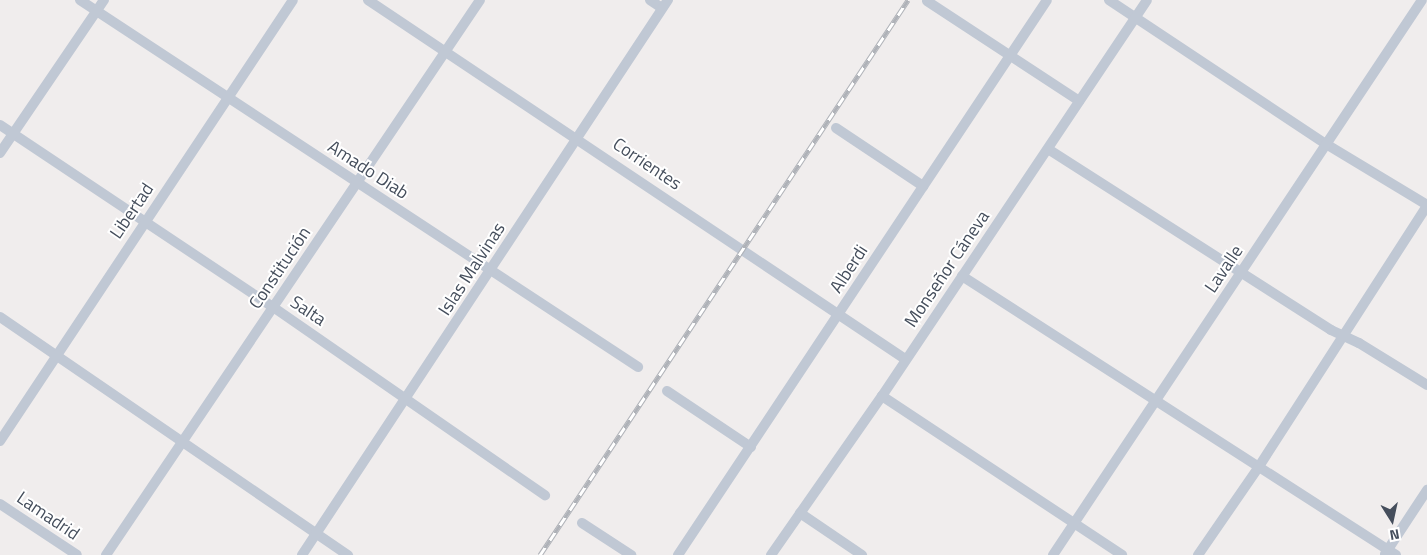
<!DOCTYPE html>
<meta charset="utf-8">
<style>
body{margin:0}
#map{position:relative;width:1427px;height:555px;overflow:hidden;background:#f0eded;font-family:"Titillium Web",sans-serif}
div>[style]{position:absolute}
.minor>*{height:10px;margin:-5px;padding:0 5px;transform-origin:5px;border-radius:5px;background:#c0c8d4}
.rail>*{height:5px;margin-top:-2.5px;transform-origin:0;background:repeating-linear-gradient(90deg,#fff 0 9px,#afb2b8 0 18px);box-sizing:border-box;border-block:1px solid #afb2b8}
span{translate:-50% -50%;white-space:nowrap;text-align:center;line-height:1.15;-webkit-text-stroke:4px #fff;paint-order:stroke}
.street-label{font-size:18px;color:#454e5c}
.north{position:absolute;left:1367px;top:495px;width:50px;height:50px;-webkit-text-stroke:4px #fff;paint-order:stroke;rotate:170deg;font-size:14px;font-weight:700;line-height:20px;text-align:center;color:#454e5c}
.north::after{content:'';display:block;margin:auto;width:18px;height:22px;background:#454e5c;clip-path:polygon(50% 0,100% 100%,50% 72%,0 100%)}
</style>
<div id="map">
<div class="minor">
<div style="left:80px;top:0;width:668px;rotate:33.33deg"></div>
<div style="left:368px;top:0;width:646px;rotate:33.76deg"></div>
<div style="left:650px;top:0;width:14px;rotate:34deg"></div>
<div style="left:1109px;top:0;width:260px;rotate:33.6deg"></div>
<div style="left:1326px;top:144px;width:118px;rotate:31.1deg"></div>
<div style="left:927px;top:1px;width:182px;rotate:33.3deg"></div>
<div style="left:0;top:125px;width:328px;rotate:33.7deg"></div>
<div style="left:273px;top:307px;width:331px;rotate:34.7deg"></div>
<div style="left:836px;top:128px;width:105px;rotate:33.7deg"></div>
<div style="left:1048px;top:149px;width:336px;rotate:32.6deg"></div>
<div style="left:1331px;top:330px;width:31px;rotate:25deg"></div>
<div style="left:1359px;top:343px;width:80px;rotate:31.7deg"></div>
<div style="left:0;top:153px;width:185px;rotate:-55.8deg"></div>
<div style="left:962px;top:276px;width:516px;rotate:32.74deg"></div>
<div style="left:0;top:317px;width:422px;rotate:34.4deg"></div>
<div style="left:667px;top:391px;width:101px;rotate:33.7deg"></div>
<div style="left:882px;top:396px;width:288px;rotate:33.5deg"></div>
<div style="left:0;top:441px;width:529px;rotate:-56.4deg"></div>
<div style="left:0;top:504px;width:92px;rotate:33.5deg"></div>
<div style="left:800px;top:513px;width:75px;rotate:34.1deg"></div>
<div style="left:582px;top:523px;width:59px;rotate:33.1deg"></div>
<div style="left:1385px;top:554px;width:77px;rotate:-56.7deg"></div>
<div style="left:106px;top:555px;width:669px;rotate:-56.02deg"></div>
<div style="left:302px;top:555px;width:665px;rotate:-56.6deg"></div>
<div style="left:678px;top:555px;width:666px;rotate:-56.38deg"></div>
<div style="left:771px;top:555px;width:194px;rotate:-55.1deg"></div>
<div style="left:882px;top:396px;width:476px;rotate:-56.2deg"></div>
<div style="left:1053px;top:555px;width:666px;rotate:-56.38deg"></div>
<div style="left:1198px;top:555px;width:106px;rotate:-55.4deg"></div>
<div style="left:1258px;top:468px;width:312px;rotate:-57.2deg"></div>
</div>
<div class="rail">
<div style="left:540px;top:555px;width:666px;rotate:-56.45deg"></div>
</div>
<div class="street-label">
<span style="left:647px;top:164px;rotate:34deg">Corrientes</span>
<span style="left:368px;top:170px;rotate:33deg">Amado Diab</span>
<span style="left:132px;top:211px;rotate:-56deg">Libertad</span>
<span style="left:280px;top:268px;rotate:-56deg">Constitución</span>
<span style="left:472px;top:269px;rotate:-57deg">Islas Malvinas</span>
<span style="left:849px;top:269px;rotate:-57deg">Alberdi</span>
<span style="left:947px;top:269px;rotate:-56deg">Monseñor Cáneva</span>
<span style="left:1224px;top:269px;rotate:-56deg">Lavalle</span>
<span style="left:308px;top:311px;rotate:34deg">Salta</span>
<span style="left:48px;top:516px;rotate:34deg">Lamadrid</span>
</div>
<div class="north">N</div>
</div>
